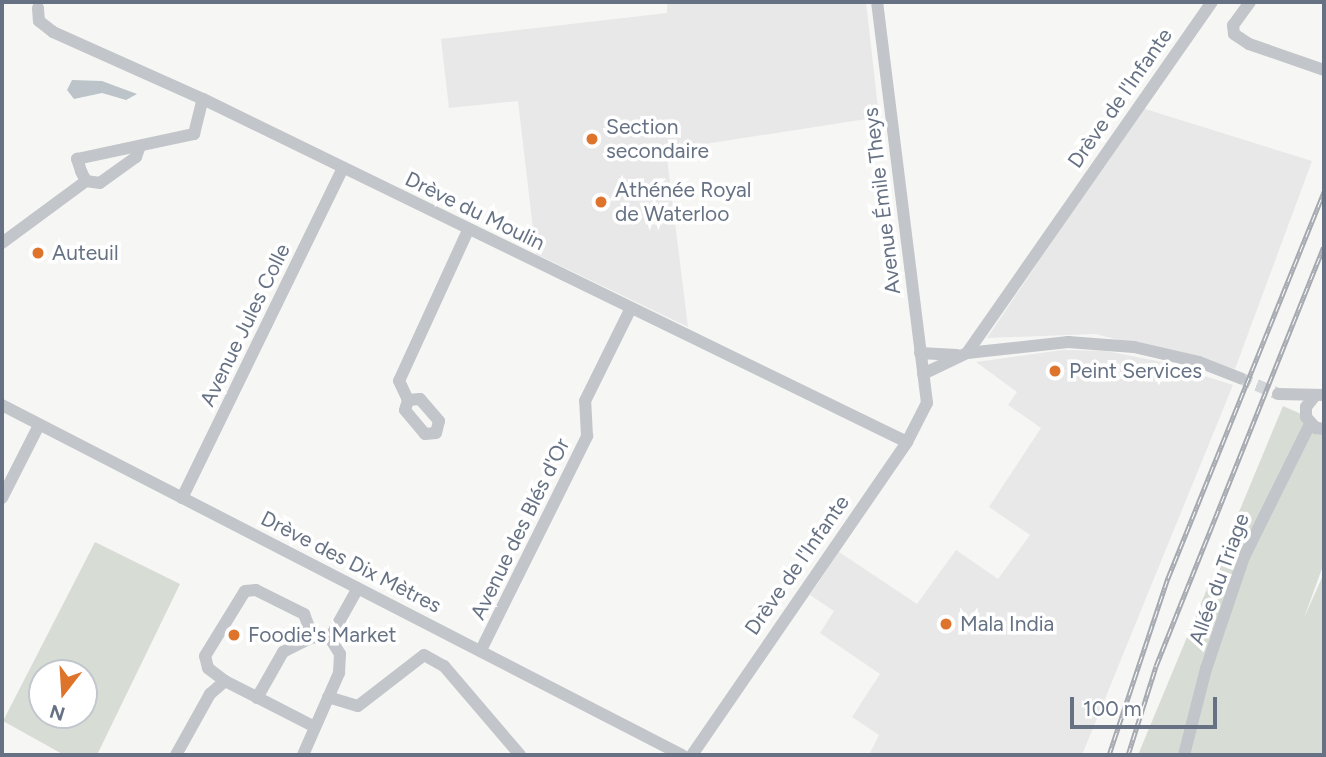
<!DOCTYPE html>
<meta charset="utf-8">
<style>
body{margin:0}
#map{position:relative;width:1326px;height:757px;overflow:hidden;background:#f6f7f4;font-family:Figtree,sans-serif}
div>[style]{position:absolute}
.built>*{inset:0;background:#e7e8e7}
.green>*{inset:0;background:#d7ddd5}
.water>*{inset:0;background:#bcc4ca}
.street-tunnel>*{height:12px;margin-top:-6px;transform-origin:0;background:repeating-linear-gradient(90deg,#d2d6d8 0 12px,transparent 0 18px)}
.street>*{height:12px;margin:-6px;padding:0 6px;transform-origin:6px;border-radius:6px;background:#c2c5c9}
.rail>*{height:5px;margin-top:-2.5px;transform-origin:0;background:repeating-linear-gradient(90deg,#fff 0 8px,#a5a9b0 0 16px);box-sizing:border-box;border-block:2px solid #a5a9b0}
.dots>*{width:19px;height:19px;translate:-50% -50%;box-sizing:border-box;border:4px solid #fff;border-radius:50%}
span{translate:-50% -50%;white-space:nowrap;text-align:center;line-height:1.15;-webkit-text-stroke:7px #fff;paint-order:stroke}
.street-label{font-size:21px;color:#667284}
.poi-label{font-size:21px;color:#667284}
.left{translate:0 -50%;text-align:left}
.frame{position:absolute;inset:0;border:4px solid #667284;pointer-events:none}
.north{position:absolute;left:28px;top:659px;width:70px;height:70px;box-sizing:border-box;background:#fff;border:2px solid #c2c7ce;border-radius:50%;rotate:197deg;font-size:19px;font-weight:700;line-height:28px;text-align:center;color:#667284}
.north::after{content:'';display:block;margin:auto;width:24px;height:32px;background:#de732c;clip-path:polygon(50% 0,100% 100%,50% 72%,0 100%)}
.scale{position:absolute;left:1070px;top:697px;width:147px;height:32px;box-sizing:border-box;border:4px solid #667284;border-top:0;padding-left:9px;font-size:21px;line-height:24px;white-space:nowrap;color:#667284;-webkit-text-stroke:5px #fff;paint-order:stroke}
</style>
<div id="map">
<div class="built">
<div style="clip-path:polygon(667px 2px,866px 2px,879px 117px,666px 150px,688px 327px,536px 254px,518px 101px,449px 108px,441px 39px,667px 13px)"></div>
<div style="clip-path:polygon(1142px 108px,1312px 161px,1235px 369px,1095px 334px,987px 338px)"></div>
<div style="clip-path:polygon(1062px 350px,1106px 351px,1157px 361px,1233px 385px,1082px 755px,869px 755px,879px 735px,852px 717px,880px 674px,820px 633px,834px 611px,810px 595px,839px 552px,917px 604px,956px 550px,998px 579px,1030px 535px,989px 507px,1041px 428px,1008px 405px,1017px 392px,976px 362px)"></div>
</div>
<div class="green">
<div style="clip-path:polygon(1283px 406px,1324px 424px,1324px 563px,1304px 618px,1324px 573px,1324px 755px,1138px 755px)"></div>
<div style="clip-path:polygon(evenodd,95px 542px,180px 584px,97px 755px,64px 755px,3px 721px,95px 542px,42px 673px,84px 673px,84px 715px,42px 715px,42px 673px)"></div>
</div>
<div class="water">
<div style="clip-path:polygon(72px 80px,102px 81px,137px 94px,126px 100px,102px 93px,74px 99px,67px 90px)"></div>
</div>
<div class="street-tunnel">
<div style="left:1240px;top:378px;width:41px;rotate:22.8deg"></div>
</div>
<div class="street">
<div style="left:1250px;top:2px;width:29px;rotate:126deg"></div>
<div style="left:1233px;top:25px;width:9px;rotate:84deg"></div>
<div style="left:1234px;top:34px;width:18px;rotate:34deg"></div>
<div style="left:1249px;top:44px;width:79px;rotate:19.1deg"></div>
<div style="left:38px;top:8px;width:13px;rotate:86deg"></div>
<div style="left:39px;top:21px;width:18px;rotate:38deg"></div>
<div style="left:53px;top:32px;width:164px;rotate:24.1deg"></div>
<div style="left:203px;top:99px;width:783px;rotate:25.98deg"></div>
<div style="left:140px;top:146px;width:12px;rotate:110deg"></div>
<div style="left:136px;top:157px;width:44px;rotate:144.2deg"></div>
<div style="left:100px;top:183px;width:14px;rotate:-172deg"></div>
<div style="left:86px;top:181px;width:11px;rotate:-117deg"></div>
<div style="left:81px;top:171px;width:13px;rotate:-108deg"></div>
<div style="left:77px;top:159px;width:120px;rotate:-12.1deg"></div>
<div style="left:194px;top:134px;width:36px;rotate:-76deg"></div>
<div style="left:2px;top:243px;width:104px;rotate:-36.4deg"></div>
<div style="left:920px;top:353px;width:37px;rotate:3deg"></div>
<div style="left:967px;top:353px;width:428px;rotate:-55.1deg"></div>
<div style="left:923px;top:374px;width:49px;rotate:-25.5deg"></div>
<div style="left:967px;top:353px;width:102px;rotate:-6.2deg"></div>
<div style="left:1068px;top:342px;width:66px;rotate:4.3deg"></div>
<div style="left:1134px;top:347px;width:67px;rotate:13deg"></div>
<div style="left:1199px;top:362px;width:44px;rotate:21.3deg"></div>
<div style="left:1278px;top:394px;width:46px;rotate:1.2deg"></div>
<div style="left:1314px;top:397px;width:13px;rotate:129deg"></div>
<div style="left:1306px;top:407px;width:10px;rotate:90deg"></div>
<div style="left:1306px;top:417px;width:15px;rotate:48deg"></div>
<div style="left:1316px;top:428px;width:8px;rotate:7deg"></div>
<div style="left:408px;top:400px;width:12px;rotate:-5deg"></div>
<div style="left:420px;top:399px;width:29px;rotate:49deg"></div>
<div style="left:439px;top:421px;width:12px;rotate:104deg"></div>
<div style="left:436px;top:433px;width:11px;rotate:175deg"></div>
<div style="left:425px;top:434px;width:31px;rotate:-130deg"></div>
<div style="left:405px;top:410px;width:10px;rotate:-73deg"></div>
<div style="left:408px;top:400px;width:21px;rotate:-115deg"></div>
<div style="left:399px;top:381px;width:166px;rotate:-65.4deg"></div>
<div style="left:2px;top:405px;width:765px;rotate:27.24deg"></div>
<div style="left:2px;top:498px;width:82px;rotate:-63.1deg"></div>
<div style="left:182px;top:498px;width:367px;rotate:-64deg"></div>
<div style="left:481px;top:650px;width:239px;rotate:-63.6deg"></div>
<div style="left:587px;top:436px;width:35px;rotate:-93deg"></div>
<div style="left:585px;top:401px;width:104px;rotate:-63.7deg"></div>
<div style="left:225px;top:681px;width:21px;rotate:-143deg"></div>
<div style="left:208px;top:668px;width:12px;rotate:-104deg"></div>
<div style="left:205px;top:656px;width:76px;rotate:-58.4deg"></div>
<div style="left:245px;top:591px;width:11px;rotate:-5deg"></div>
<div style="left:256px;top:590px;width:54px;rotate:26.6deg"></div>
<div style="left:304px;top:614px;width:25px;rotate:69deg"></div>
<div style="left:328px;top:697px;width:31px;rotate:17deg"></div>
<div style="left:358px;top:706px;width:83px;rotate:-37.7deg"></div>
<div style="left:424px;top:655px;width:23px;rotate:29deg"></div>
<div style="left:444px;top:666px;width:117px;rotate:49.5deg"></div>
<div style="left:257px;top:698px;width:53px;rotate:-60.5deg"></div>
<div style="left:283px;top:652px;width:34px;rotate:-27deg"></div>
<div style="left:313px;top:637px;width:8px;rotate:7deg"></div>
<div style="left:176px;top:755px;width:70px;rotate:-60.9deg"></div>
<div style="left:210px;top:694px;width:20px;rotate:-41deg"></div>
<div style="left:225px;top:681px;width:101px;rotate:27.1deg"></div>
<div style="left:303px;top:755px;width:90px;rotate:-66.3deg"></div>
<div style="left:339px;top:673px;width:19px;rotate:-87deg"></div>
<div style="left:340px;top:654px;width:19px;rotate:-122deg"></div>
<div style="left:330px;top:638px;width:57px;rotate:-60.8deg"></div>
<div style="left:692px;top:755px;width:380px;rotate:-55.5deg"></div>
<div style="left:907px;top:442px;width:44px;rotate:-62.9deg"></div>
<div style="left:927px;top:403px;width:404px;rotate:-97.1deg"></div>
<div style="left:1184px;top:755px;width:89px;rotate:-75.7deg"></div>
<div style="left:1206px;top:669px;width:118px;rotate:-71.3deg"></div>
<div style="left:1244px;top:557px;width:148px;rotate:-63.6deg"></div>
</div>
<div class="rail">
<div style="left:1109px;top:755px;width:187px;rotate:-71.6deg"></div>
<div style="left:1168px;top:578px;width:417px;rotate:-68deg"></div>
<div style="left:1128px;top:755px;width:93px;rotate:-72.5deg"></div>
<div style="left:1156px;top:666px;width:451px;rotate:-68.2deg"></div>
</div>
<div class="dots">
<div style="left:592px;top:139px;background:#de732c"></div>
<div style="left:601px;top:202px;background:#de732c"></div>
<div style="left:38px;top:253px;background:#de732c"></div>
<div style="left:1055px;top:371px;background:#de732c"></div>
<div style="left:946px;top:624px;background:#de732c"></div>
<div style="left:234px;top:635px;background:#de732c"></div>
</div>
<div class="street-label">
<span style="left:1120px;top:98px;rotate:-55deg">Drève de l'Infante</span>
<span style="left:882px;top:201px;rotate:-97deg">Avenue Émile Theys</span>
<span style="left:475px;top:211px;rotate:26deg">Drève du Moulin</span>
<span style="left:245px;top:325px;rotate:-64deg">Avenue Jules Colle</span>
<span style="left:520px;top:529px;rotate:-64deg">Avenue des Blés d'Or</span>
<span style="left:351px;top:562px;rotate:27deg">Drève des Dix Mètres</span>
<span style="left:797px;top:565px;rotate:-55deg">Drève de l'Infante</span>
<span style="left:1219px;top:579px;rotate:-70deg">Allée du Triage</span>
</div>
<div class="poi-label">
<span class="left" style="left:606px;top:139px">Section<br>secondaire</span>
<span class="left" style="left:615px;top:202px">Athénée Royal<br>de Waterloo</span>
<span class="left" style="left:52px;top:253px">Auteuil</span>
<span class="left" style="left:1069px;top:371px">Peint Services</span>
<span class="left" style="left:960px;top:624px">Mala India</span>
<span class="left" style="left:248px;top:635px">Foodie's Market</span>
</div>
<div class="frame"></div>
<div class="north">N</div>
<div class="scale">100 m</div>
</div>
